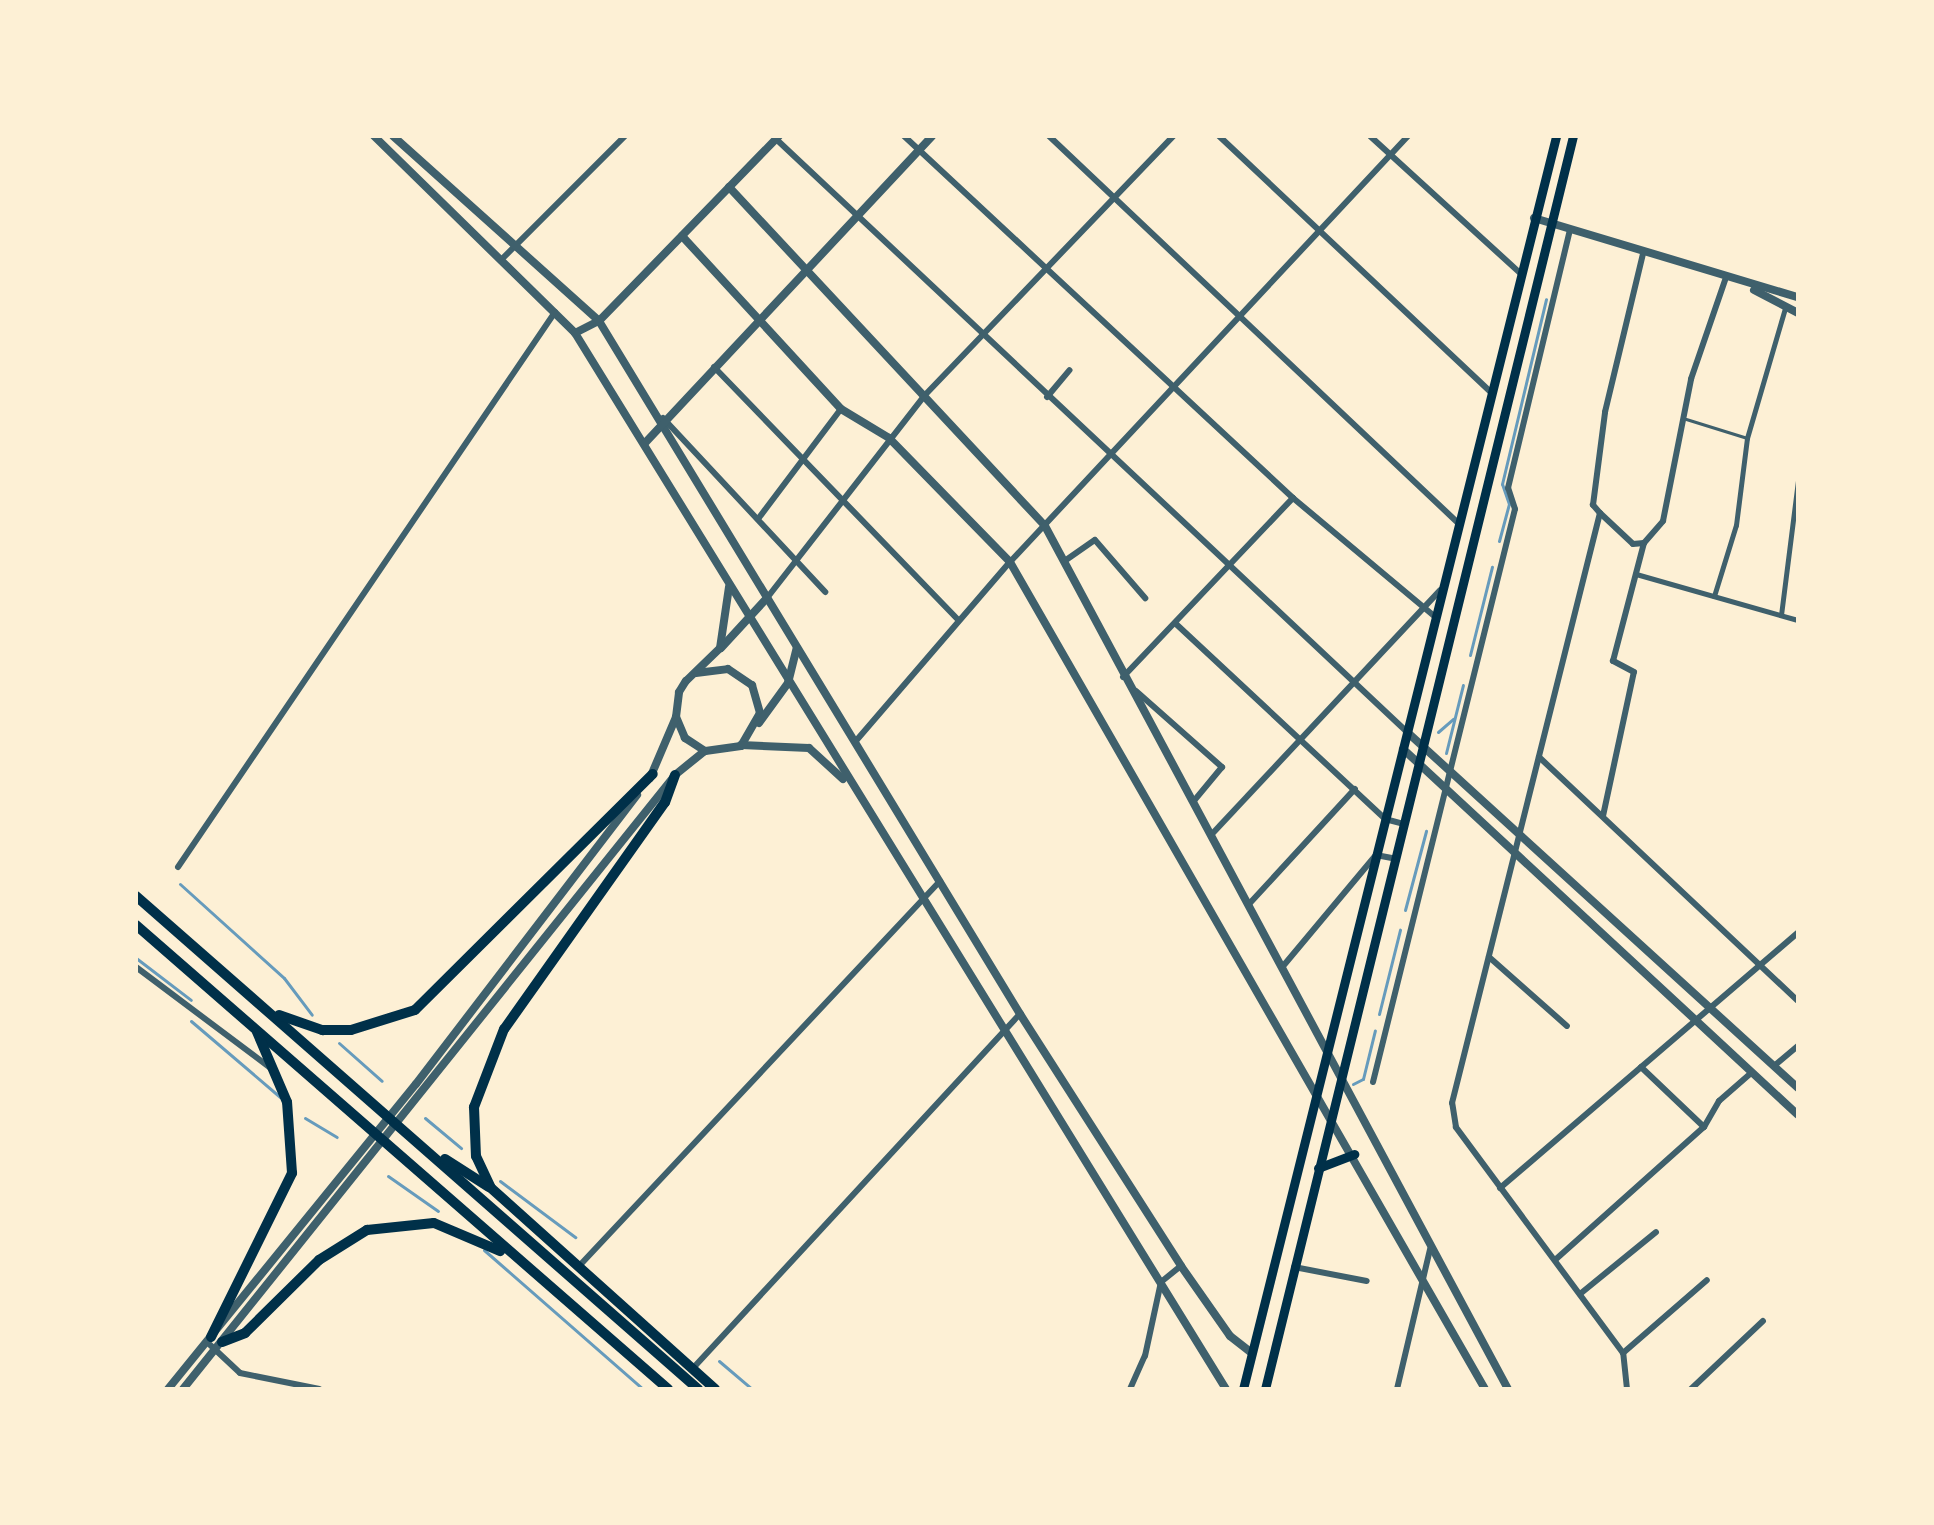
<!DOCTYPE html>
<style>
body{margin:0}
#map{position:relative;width:1934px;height:1525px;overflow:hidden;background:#fdf0d5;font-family:Helvetica,sans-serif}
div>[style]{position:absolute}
.stream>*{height:3px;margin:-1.5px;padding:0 1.5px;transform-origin:1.5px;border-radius:1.5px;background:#669bbc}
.service>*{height:3px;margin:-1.5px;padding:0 1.5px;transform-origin:1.5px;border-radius:1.5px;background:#3f606c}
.pedestrian>*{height:5px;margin:-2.5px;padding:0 2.5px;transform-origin:2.5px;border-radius:2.5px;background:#3f606c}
.minor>*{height:6px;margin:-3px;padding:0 3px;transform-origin:3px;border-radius:3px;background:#3f606c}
.tertiary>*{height:8px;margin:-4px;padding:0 4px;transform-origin:4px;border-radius:4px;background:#3f606c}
.secondary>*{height:9px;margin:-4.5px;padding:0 4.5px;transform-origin:4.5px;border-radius:4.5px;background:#003049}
.trunk>*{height:10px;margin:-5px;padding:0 5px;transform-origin:5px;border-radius:5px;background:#003049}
span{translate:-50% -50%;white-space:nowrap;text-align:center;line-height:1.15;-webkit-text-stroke:7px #fdf0d5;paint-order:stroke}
.frame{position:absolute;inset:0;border:138px solid #fdf0d5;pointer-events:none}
</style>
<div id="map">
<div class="stream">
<div style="left:1499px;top:541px;width:38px;rotate:-75deg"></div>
<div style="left:1509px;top:504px;width:21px;rotate:-109deg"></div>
<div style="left:1502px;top:484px;width:190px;rotate:-76.6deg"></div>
<div style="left:1470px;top:655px;width:91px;rotate:-76deg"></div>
<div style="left:1438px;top:732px;width:20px;rotate:-41deg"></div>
<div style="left:1446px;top:753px;width:70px;rotate:-76deg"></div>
<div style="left:180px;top:884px;width:140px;rotate:42.1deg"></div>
<div style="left:284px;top:978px;width:46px;rotate:52.9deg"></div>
<div style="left:1405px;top:910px;width:82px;rotate:-75.1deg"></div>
<div style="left:136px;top:958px;width:69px;rotate:37.4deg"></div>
<div style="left:1379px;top:1014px;width:87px;rotate:-76deg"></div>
<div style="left:191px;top:1021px;width:117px;rotate:40.5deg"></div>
<div style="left:339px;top:1043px;width:57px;rotate:41.5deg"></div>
<div style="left:1353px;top:1084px;width:11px;rotate:-27deg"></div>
<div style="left:1363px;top:1079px;width:50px;rotate:-76.2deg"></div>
<div style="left:305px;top:1118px;width:37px;rotate:31deg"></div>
<div style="left:425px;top:1118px;width:47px;rotate:39.8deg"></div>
<div style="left:388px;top:1176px;width:61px;rotate:35deg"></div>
<div style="left:500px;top:1181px;width:94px;rotate:36.7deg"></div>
<div style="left:484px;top:1250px;width:211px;rotate:41.2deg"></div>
<div style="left:719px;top:1361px;width:43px;rotate:40.3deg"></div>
</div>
<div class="service">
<div style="left:1686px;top:419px;width:64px;rotate:17.3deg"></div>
</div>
<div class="pedestrian">
<div style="left:1636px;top:574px;width:168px;rotate:15.9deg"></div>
<div style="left:1714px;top:596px;width:74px;rotate:-72.8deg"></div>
<div style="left:1736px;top:525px;width:88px;rotate:-82.8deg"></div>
<div style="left:1747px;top:438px;width:135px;rotate:-73.7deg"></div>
<div style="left:1781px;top:615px;width:135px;rotate:-82.8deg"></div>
</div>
<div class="minor">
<div style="left:904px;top:136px;width:531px;rotate:42.94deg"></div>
<div style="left:1293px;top:498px;width:184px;rotate:39.9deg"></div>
<div style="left:1049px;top:136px;width:562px;rotate:43.41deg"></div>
<div style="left:1219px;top:136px;width:374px;rotate:43.3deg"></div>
<div style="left:1370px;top:136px;width:203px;rotate:42.4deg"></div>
<div style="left:776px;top:139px;width:866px;rotate:43.22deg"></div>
<div style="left:502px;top:259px;width:174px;rotate:-45deg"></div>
<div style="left:714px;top:367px;width:351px;rotate:46deg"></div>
<div style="left:1047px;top:397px;width:35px;rotate:-50deg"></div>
<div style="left:663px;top:418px;width:238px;rotate:47deg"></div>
<div style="left:1600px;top:513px;width:45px;rotate:43.2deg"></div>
<div style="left:1633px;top:544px;width:11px;rotate:-5deg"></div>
<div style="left:758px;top:519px;width:138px;rotate:-53deg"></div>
<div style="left:1066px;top:560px;width:35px;rotate:-35deg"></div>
<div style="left:1095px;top:540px;width:77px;rotate:49.2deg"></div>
<div style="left:767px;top:598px;width:257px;rotate:-52.1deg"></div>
<div style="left:925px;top:395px;width:359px;rotate:-46.2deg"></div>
<div style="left:1175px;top:623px;width:287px;rotate:43deg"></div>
<div style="left:1385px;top:819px;width:20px;rotate:15deg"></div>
<div style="left:1123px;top:677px;width:247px;rotate:-46.5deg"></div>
<div style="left:1136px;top:691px;width:115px;rotate:41.5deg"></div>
<div style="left:1222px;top:767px;width:45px;rotate:129.6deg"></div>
<div style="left:855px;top:742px;width:238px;rotate:-49.3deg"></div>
<div style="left:1010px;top:562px;width:583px;rotate:-46.95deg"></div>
<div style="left:1539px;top:757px;width:356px;rotate:43.3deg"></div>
<div style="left:1603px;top:816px;width:147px;rotate:-77.9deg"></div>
<div style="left:1634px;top:672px;width:24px;rotate:-152deg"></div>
<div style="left:1613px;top:661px;width:122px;rotate:-75.3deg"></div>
<div style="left:1644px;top:543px;width:29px;rotate:-49deg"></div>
<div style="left:1663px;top:521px;width:145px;rotate:-78.8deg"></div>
<div style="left:1691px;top:379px;width:105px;rotate:-71deg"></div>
<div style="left:1212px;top:834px;width:334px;rotate:-46.9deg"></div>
<div style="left:178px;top:867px;width:671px;rotate:-55.81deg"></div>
<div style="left:1250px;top:903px;width:155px;rotate:-47.4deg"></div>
<div style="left:1489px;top:957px;width:104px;rotate:41.5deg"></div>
<div style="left:1284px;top:965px;width:143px;rotate:-50.1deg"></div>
<div style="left:1376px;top:855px;width:20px;rotate:11deg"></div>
<div style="left:136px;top:967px;width:170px;rotate:36.9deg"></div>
<div style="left:1774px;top:1066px;width:31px;rotate:-40deg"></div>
<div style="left:1641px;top:1067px;width:87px;rotate:43.6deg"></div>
<div style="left:1373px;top:1082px;width:590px;rotate:-76.08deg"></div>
<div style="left:1515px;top:509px;width:22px;rotate:-108deg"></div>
<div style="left:1508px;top:488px;width:265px;rotate:-76.5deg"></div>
<div style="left:1500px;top:1188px;width:392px;rotate:-40.6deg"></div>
<div style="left:1555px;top:1260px;width:200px;rotate:-41.8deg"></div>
<div style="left:1704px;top:1127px;width:30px;rotate:-60deg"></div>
<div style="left:1719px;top:1101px;width:43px;rotate:-41.2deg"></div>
<div style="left:581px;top:1264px;width:525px;rotate:-46.85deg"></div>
<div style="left:1294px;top:1267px;width:74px;rotate:10.9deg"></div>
<div style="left:1580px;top:1294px;width:98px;rotate:-39.2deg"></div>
<div style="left:207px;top:1342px;width:45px;rotate:43.2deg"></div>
<div style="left:240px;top:1373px;width:81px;rotate:11.4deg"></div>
<div style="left:1623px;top:1353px;width:111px;rotate:-41deg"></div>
<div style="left:695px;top:1366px;width:479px;rotate:-47.3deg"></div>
<div style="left:1130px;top:1389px;width:36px;rotate:-66deg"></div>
<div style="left:1145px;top:1356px;width:76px;rotate:-77.8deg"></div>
<div style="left:1161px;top:1282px;width:26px;rotate:-39deg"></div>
<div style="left:1397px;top:1389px;width:144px;rotate:-76.7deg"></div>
<div style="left:1627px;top:1389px;width:36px;rotate:-96deg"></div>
<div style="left:1623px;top:1353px;width:281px;rotate:-126.5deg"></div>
<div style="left:1456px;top:1127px;width:24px;rotate:-99deg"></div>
<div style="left:1452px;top:1103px;width:608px;rotate:-75.92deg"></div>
<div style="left:1600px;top:513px;width:11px;rotate:-131deg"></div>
<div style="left:1593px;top:505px;width:94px;rotate:-82.6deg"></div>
<div style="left:1605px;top:412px;width:163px;rotate:-76.5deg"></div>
<div style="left:1691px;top:1389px;width:99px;rotate:-43.4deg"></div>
</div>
<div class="tertiary">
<div style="left:374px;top:136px;width:281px;rotate:44.4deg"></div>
<div style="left:575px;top:333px;width:1241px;rotate:58.35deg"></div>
<div style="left:393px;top:136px;width:277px;rotate:41.9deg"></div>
<div style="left:599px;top:321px;width:811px;rotate:58.72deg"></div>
<div style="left:1020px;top:1014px;width:299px;rotate:57.4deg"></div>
<div style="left:1181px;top:1266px;width:85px;rotate:55deg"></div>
<div style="left:1230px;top:1336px;width:28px;rotate:38deg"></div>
<div style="left:729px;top:187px;width:463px;rotate:47deg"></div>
<div style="left:1045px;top:526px;width:979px;rotate:61.79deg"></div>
<div style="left:1534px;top:218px;width:276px;rotate:16.7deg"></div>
<div style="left:682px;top:236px;width:235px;rotate:47.4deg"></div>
<div style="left:841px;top:409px;width:56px;rotate:31.1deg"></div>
<div style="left:889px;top:438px;width:173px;rotate:45.7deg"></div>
<div style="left:1010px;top:562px;width:954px;rotate:60.13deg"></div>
<div style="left:1754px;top:290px;width:50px;rotate:27.6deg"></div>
<div style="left:575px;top:333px;width:27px;rotate:-27deg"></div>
<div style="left:599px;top:321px;width:258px;rotate:-45.8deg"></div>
<div style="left:645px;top:443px;width:420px;rotate:-46.9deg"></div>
<div style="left:721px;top:648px;width:68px;rotate:-47.4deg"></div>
<div style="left:696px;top:673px;width:32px;rotate:-7deg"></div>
<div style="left:728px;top:669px;width:29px;rotate:34deg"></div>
<div style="left:752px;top:685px;width:29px;rotate:74deg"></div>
<div style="left:760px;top:713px;width:38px;rotate:120deg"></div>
<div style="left:741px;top:746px;width:36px;rotate:172deg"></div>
<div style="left:705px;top:751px;width:24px;rotate:-147deg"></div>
<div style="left:685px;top:738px;width:23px;rotate:-113deg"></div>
<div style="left:676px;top:717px;width:25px;rotate:-83deg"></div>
<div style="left:679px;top:692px;width:13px;rotate:-58deg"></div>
<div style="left:686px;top:681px;width:47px;rotate:-44.1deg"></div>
<div style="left:720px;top:648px;width:62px;rotate:-81.6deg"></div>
<div style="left:759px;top:723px;width:49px;rotate:-54.1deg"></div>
<div style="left:788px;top:683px;width:36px;rotate:-76deg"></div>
<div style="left:1407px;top:732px;width:529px;rotate:42.32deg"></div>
<div style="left:741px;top:745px;width:68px;rotate:2.5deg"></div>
<div style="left:809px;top:748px;width:46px;rotate:42.4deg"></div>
<div style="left:1403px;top:749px;width:538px;rotate:42.82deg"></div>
<div style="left:650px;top:778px;width:66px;rotate:-66.9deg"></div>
<div style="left:168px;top:1389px;width:393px;rotate:-50.9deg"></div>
<div style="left:416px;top:1084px;width:364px;rotate:-52.6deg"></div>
<div style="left:183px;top:1389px;width:787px;rotate:-51.29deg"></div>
<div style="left:675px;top:775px;width:38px;rotate:-39deg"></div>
</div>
<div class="secondary">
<div style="left:1318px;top:1168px;width:39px;rotate:-21deg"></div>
<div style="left:1243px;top:1389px;width:1292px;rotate:-75.97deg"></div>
<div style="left:1265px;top:1389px;width:1290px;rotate:-76.19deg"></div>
</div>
<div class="trunk">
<div style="left:675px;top:775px;width:29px;rotate:110deg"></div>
<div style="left:665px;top:802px;width:278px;rotate:125.3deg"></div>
<div style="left:504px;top:1029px;width:84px;rotate:111deg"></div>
<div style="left:474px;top:1107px;width:49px;rotate:87.7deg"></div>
<div style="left:476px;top:1156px;width:35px;rotate:65deg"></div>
<div style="left:491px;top:1188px;width:301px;rotate:41.9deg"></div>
<div style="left:136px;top:896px;width:748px;rotate:41.26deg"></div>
<div style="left:136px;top:925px;width:706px;rotate:41.09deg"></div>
<div style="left:279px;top:1015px;width:46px;rotate:19.2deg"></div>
<div style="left:322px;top:1030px;width:29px"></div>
<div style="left:351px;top:1030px;width:67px;rotate:-17.4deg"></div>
<div style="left:415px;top:1010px;width:335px;rotate:-44.8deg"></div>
<div style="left:445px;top:1159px;width:52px;rotate:32.5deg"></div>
<div style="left:211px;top:1337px;width:183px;rotate:-63.7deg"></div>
<div style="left:292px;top:1173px;width:71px;rotate:-94deg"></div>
<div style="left:287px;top:1102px;width:76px;rotate:-113.2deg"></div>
<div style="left:222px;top:1342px;width:25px;rotate:-21deg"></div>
<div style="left:245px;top:1333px;width:104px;rotate:-44.6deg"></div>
<div style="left:319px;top:1260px;width:57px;rotate:-32deg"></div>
<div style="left:367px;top:1230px;width:67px;rotate:-6deg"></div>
<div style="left:434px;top:1223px;width:72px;rotate:23deg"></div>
</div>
<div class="frame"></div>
</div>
